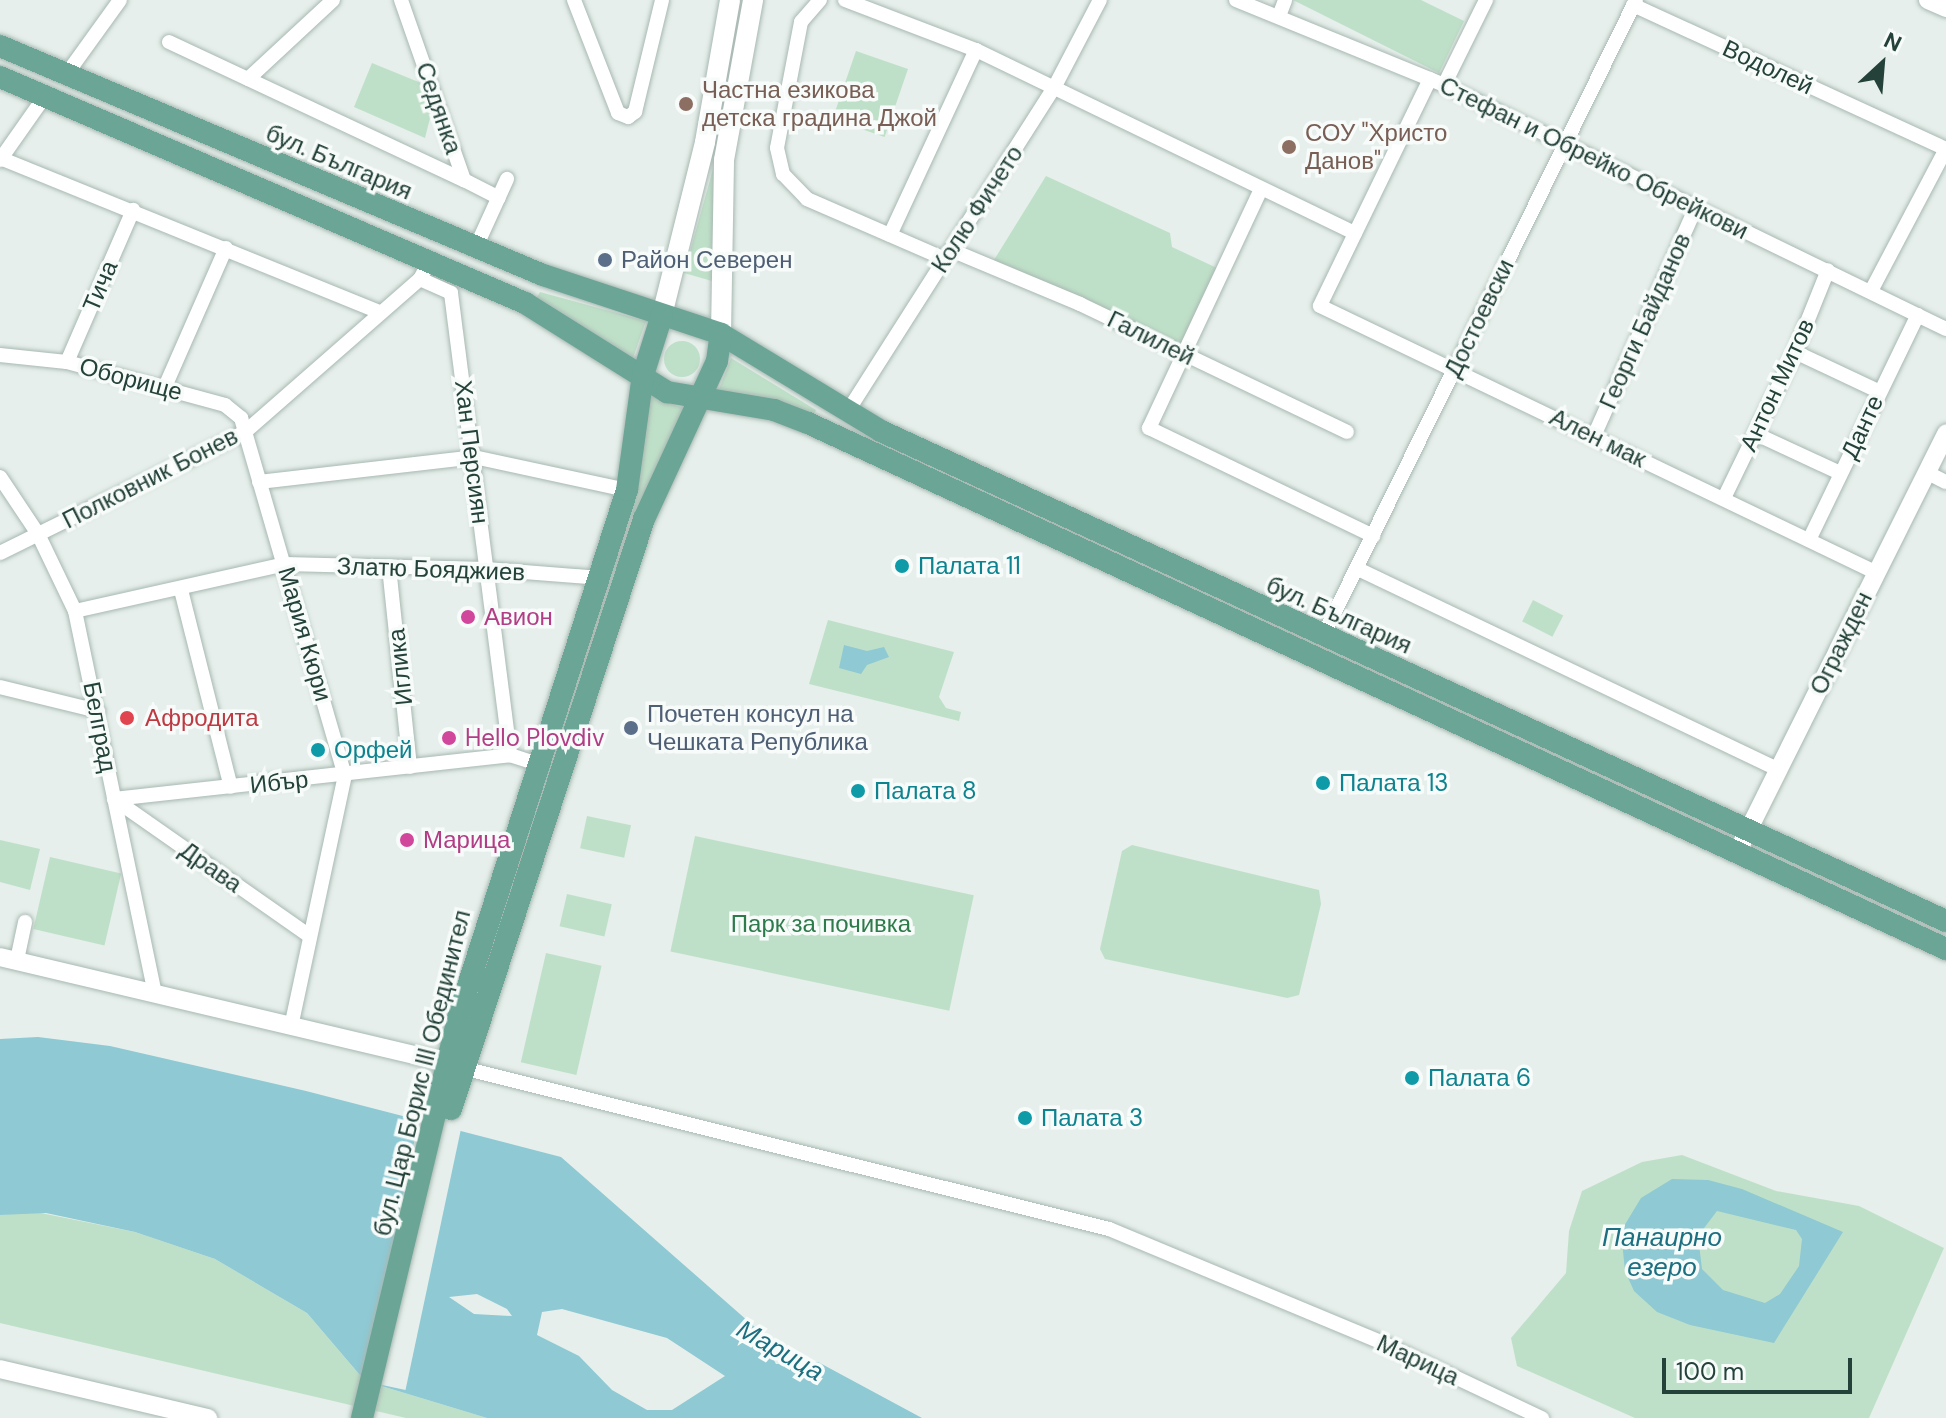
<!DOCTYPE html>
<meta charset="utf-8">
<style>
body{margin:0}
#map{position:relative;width:1946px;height:1418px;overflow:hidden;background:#e6efeb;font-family:"DM Sans",sans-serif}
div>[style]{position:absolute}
.green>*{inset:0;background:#bfe0c8;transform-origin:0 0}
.round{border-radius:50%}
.water>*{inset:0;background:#8ec9d4}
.pier>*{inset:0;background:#e6efeb;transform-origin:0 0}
.roads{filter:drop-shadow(0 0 2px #a8b8b2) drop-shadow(0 0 2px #a8b8b2)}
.minor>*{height:14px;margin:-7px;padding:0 7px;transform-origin:7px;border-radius:7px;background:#fff}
.tertiary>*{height:18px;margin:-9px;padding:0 9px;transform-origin:9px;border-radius:9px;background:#fff}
.secondary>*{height:20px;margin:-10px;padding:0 10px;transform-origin:10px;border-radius:10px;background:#fff}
.primary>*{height:22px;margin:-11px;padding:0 11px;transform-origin:11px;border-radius:11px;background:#6aa596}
.dots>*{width:22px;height:22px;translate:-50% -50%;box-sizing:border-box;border:4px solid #f7fbf9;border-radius:50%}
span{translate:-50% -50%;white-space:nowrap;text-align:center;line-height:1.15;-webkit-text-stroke:7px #f7fbf9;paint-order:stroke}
.street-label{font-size:24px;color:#24423a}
.education-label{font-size:24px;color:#785e54}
.left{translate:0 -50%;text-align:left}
.service-label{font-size:24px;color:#4e5e75}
.culture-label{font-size:24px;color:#0d838f}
.hotel-label{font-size:24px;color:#b23c85}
.health-label{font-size:24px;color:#be3a42}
.park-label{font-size:24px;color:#2d7a4b}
.water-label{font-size:26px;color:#1c6f80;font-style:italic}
.north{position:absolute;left:1842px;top:24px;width:80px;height:80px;-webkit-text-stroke:6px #f7fbf9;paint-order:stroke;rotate:26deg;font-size:22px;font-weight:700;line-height:32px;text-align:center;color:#24423a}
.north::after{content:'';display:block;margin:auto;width:28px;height:36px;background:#24423a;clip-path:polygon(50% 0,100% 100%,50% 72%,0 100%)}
.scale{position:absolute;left:1662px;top:1358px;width:190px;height:36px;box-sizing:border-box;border:4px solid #24423a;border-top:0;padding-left:10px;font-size:24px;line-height:28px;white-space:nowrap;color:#24423a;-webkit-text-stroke:6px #f7fbf9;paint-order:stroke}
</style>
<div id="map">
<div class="green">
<div style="clip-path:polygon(1293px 0,1421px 0,1464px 21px,1439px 73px)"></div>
<div style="left:856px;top:51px;width:55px;height:72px;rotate:19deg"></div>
<div style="clip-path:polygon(372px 63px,421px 83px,432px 110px,425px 138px,354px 107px)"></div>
<div style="clip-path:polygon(717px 155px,712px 281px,684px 273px)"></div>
<div style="clip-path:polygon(1046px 176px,1170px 233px,1172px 247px,1217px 268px,1181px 346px,994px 260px)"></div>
<div style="clip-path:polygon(540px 292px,646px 321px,633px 358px,537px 297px)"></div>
<div class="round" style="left:664px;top:341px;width:36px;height:36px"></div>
<div style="clip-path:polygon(731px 358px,816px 410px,813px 416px,718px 392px)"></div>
<div style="clip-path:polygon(651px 396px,686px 409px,632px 517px,636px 491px)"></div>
<div style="left:1533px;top:600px;width:34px;height:24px;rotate:27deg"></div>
<div style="clip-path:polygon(828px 620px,954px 652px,939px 697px,946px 708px,961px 712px,959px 721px,809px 684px)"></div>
<div style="left:587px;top:816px;width:45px;height:33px;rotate:12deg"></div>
<div style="left:695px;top:836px;width:285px;height:118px;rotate:12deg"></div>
<div style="clip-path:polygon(0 840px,40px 849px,30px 890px,0 882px)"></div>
<div style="clip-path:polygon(1132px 845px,1319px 890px,1321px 904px,1299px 995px,1287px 998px,1105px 959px,1100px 949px,1122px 851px)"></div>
<div style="left:50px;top:857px;width:73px;height:74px;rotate:13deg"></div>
<div style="left:567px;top:894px;width:46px;height:33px;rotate:13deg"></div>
<div style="left:546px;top:953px;width:57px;height:112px;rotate:13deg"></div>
<div style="clip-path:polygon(1682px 1155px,1776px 1191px,1859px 1206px,1944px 1248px,1869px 1418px,1635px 1418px,1517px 1366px,1511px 1338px,1566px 1273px,1569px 1231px,1582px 1191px,1642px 1162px)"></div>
<div style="clip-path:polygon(31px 1211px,135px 1232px,215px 1259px,307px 1313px,365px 1381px,487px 1418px,406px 1418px,0 1323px,0 1215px)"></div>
</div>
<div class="water">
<div style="clip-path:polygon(844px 645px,867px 651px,884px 647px,889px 657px,867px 665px,861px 674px,839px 668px)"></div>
<div style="clip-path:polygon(evenodd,38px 1037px,110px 1046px,306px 1091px,561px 1157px,757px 1329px,776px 1364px,818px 1362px,922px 1418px,487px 1418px,365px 1381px,307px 1313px,215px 1259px,135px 1232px,46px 1213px,0 1215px,0 1039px,38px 1037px,477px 1294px,507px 1309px,512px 1316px,474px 1314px,449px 1297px,477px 1294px,38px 1037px,562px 1309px,667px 1338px,725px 1376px,672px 1410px,647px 1410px,612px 1390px,579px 1356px,537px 1335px,542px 1312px,562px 1309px)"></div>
<div style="clip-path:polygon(evenodd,1672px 1179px,1708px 1180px,1742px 1189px,1843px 1232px,1774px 1343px,1690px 1325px,1657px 1312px,1634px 1291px,1625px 1271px,1621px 1231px,1641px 1198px,1672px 1179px,1717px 1211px,1796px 1230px,1802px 1239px,1799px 1266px,1780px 1294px,1765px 1303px,1723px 1290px,1702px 1269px,1698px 1236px,1717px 1211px)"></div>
</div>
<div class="pier">
<div style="left:420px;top:1115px;width:43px;height:272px;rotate:12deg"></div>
</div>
<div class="roads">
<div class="minor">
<div style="left:401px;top:0;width:191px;rotate:70.7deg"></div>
<div style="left:464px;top:180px;width:39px;rotate:27deg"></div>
<div style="left:574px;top:0;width:121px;rotate:68.7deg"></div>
<div style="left:618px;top:113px;width:11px;rotate:22deg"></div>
<div style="left:628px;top:117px;width:9px;rotate:-36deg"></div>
<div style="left:635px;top:112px;width:115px;rotate:-76.4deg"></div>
<div style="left:820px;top:0;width:29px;rotate:131deg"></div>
<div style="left:801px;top:22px;width:128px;rotate:100.8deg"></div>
<div style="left:777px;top:148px;width:27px;rotate:77deg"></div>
<div style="left:783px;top:174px;width:35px;rotate:46deg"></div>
<div style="left:807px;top:199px;width:150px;rotate:23.5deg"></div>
<div style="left:845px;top:0;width:140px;rotate:20.9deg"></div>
<div style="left:976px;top:50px;width:421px;rotate:25.8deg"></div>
<div style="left:1236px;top:0;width:225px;rotate:22.2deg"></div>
<div style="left:1444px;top:85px;width:558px;rotate:25.92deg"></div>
<div style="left:1633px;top:5px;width:345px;rotate:24.7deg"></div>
<div style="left:1279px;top:16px;width:17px;rotate:-69deg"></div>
<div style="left:169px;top:42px;width:326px;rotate:25.1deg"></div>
<div style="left:66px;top:75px;width:92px;rotate:-54.2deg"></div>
<div style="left:248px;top:79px;width:116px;rotate:-42.9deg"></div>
<div style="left:1430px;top:79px;width:252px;rotate:115.9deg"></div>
<div style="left:1320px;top:306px;width:615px;rotate:25.61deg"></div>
<div style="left:1444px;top:85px;width:95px;rotate:-63.7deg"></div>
<div style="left:0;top:158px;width:409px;rotate:22.1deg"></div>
<div style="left:0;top:160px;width:78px;rotate:-54.9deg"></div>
<div style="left:1261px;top:189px;width:264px;rotate:115.1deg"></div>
<div style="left:1149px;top:428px;width:249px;rotate:25.7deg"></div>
<div style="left:890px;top:235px;width:204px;rotate:-65.1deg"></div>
<div style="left:476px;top:247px;width:75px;rotate:-65.5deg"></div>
<div style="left:951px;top:250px;width:140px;rotate:22.7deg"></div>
<div style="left:1080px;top:304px;width:296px;rotate:25.6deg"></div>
<div style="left:420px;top:279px;width:34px;rotate:24deg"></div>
<div style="left:451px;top:293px;width:466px;rotate:82.7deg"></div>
<div style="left:1871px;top:291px;width:161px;rotate:-62.2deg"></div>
<div style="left:1795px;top:352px;width:92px;rotate:25.2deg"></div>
<div style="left:0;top:355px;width:67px;rotate:6deg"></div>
<div style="left:67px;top:362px;width:164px;rotate:15.2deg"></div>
<div style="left:225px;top:405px;width:21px;rotate:39deg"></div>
<div style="left:241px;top:418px;width:372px;rotate:73.8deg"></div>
<div style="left:345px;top:775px;width:257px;rotate:102.1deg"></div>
<div style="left:67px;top:362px;width:166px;rotate:-66.5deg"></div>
<div style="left:164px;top:389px;width:154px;rotate:-66.3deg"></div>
<div style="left:846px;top:414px;width:389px;rotate:-57.5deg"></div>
<div style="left:1055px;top:86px;width:97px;rotate:-62.4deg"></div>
<div style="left:1756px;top:434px;width:93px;rotate:24.9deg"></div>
<div style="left:1594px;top:436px;width:251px;rotate:-66deg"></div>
<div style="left:1926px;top:472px;width:22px;rotate:27deg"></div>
<div style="left:0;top:477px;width:69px;rotate:56.3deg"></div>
<div style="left:38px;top:534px;width:85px;rotate:64.3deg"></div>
<div style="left:75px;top:611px;width:391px;rotate:78.2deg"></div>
<div style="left:259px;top:482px;width:216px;rotate:-6.6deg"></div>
<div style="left:474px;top:457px;width:157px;rotate:12.2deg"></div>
<div style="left:1724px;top:498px;width:162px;rotate:-64.1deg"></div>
<div style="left:1795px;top:352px;width:88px;rotate:-68.1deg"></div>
<div style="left:1809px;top:540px;width:250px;rotate:-64.2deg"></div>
<div style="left:0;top:553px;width:273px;rotate:-26.3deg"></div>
<div style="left:245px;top:432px;width:232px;rotate:-41.2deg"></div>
<div style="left:420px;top:279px;width:21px;rotate:-62deg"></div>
<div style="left:389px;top:567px;width:201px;rotate:84deg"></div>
<div style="left:1358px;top:569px;width:467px;rotate:25.5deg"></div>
<div style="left:181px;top:590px;width:203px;rotate:75.8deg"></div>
<div style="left:75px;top:611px;width:215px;rotate:-12.6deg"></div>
<div style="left:285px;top:564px;width:201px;rotate:1.4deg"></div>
<div style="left:486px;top:569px;width:114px;rotate:4.5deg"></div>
<div style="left:1323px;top:636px;width:709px;rotate:-63.8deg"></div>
<div style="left:0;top:687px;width:101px;rotate:13.8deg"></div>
<div style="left:114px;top:799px;width:398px;rotate:-6.3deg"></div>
<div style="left:510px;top:755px;width:28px;rotate:18deg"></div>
<div style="left:114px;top:799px;width:237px;rotate:35deg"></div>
<div style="left:17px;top:960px;width:39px;rotate:-78deg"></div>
<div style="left:463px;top:1068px;width:666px;rotate:13.99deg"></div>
<div style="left:1109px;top:1229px;width:297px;rotate:22.6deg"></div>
<div style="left:1383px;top:1343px;width:176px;rotate:25.3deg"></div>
</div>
<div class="tertiary">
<div style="left:1928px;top:0;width:20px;rotate:24deg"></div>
<div style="left:1737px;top:853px;width:469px;rotate:-63.5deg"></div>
<div style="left:0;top:957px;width:459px;rotate:13.3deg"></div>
<div style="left:0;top:1369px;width:214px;rotate:13.3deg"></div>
</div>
<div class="secondary">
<div style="left:662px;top:315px;width:178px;rotate:-76deg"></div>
<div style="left:705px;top:142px;width:144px;rotate:-80deg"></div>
<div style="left:721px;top:334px;width:174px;rotate:-89deg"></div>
<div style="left:724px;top:160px;width:163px;rotate:-79.7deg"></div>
</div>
<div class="primary">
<div style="left:0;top:46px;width:589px;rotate:22.87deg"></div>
<div style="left:543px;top:275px;width:188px;rotate:18.3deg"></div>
<div style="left:721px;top:334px;width:187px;rotate:31.2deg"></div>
<div style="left:881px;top:431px;width:1172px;rotate:24.71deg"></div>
<div style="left:0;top:77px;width:572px;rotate:23.29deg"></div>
<div style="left:525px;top:303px;width:168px;rotate:32.1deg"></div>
<div style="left:667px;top:392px;width:109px;rotate:9.5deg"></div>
<div style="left:774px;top:410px;width:36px;rotate:21deg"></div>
<div style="left:808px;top:423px;width:1254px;rotate:24.81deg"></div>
<div style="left:451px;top:1109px;width:621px;rotate:-71.89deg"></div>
<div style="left:644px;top:519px;width:174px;rotate:-65.2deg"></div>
<div style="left:717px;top:361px;width:27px;rotate:-82deg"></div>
<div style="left:362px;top:1418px;width:419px;rotate:-76.5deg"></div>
<div style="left:460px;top:1011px;width:547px;rotate:-72.23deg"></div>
<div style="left:627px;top:490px;width:116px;rotate:-82.1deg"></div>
<div style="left:643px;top:375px;width:63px;rotate:-72.4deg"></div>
</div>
</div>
<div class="dots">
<div style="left:686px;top:104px;background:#8d6e63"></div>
<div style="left:1289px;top:147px;background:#8d6e63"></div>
<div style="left:605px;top:260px;background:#5c6f8a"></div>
<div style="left:902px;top:566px;background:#0f9aa8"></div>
<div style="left:468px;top:617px;background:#d1479c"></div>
<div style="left:127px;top:718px;background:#e0444e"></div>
<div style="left:631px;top:728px;background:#5c6f8a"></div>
<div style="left:449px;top:738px;background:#d1479c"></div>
<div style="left:318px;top:750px;background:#0f9aa8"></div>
<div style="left:1323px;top:783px;background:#0f9aa8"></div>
<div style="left:858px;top:791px;background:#0f9aa8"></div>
<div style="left:407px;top:840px;background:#d1479c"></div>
<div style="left:1412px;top:1078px;background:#0f9aa8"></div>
<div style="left:1025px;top:1118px;background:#0f9aa8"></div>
</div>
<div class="street-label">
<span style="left:1768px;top:67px;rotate:25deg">Водолей</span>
<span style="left:439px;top:108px;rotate:71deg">Седянка</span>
<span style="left:1594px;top:158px;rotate:26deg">Стефан и Обрейко Обрейкови</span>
<span style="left:339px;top:162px;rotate:23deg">бул. България</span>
<span style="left:977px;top:209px;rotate:-57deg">Колю Фичето</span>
<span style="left:100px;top:286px;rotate:-67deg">Тича</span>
<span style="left:1479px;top:318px;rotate:-64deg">Достоевски</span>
<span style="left:1645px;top:321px;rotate:-66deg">Георги Байданов</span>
<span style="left:1151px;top:338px;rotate:26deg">Галилей</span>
<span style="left:131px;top:379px;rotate:15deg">Оборище</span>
<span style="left:1777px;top:385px;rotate:-65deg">Антон Митов</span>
<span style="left:1862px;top:427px;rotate:-65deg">Данте</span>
<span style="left:1598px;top:438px;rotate:26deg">Ален мак</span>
<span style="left:472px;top:452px;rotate:83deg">Хан Персиян</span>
<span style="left:150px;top:478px;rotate:-27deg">Полковник Бонев</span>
<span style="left:431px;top:569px;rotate:2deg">Златю Бояджиев</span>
<span style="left:1339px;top:615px;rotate:24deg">бул. България</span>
<span style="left:305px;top:634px;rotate:74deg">Мария Кюри</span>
<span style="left:1841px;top:643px;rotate:-64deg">Огражден</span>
<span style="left:400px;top:667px;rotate:-96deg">Иглика</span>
<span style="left:100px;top:727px;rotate:79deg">Белград</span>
<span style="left:279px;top:782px;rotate:-6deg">Ибър</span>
<span style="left:211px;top:867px;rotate:35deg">Драва</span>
<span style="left:422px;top:1073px;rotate:-76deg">бул. Цар Борис III Обединител</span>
<span style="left:1418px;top:1360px;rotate:25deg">Марица</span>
</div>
<div class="education-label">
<span class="left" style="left:702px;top:104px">Частна езикова<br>детска градина Джой</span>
<span class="left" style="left:1305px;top:147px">СОУ "Христо<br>Данов"</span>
</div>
<div class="service-label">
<span class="left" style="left:621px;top:260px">Район Северен</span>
<span class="left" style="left:647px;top:728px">Почетен консул на<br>Чешката Република</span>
</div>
<div class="culture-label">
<span class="left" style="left:918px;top:566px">Палата 11</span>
<span class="left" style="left:334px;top:750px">Орфей</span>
<span class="left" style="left:1339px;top:783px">Палата 13</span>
<span class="left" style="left:874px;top:791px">Палата 8</span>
<span class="left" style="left:1428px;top:1078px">Палата 6</span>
<span class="left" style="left:1041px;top:1118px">Палата 3</span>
</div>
<div class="hotel-label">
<span class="left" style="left:484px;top:617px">Авион</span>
<span class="left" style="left:465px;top:738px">Hello Plovdiv</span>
<span class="left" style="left:423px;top:840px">Марица</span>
</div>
<div class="health-label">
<span class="left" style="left:145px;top:718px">Афродита</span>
</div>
<div class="park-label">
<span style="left:821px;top:924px">Парк за почивка</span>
</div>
<div class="water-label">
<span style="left:1662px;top:1253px">Панаирно<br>езеро</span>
<span style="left:780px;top:1351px;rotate:30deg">Марица</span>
</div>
<div class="north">N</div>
<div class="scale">100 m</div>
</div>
